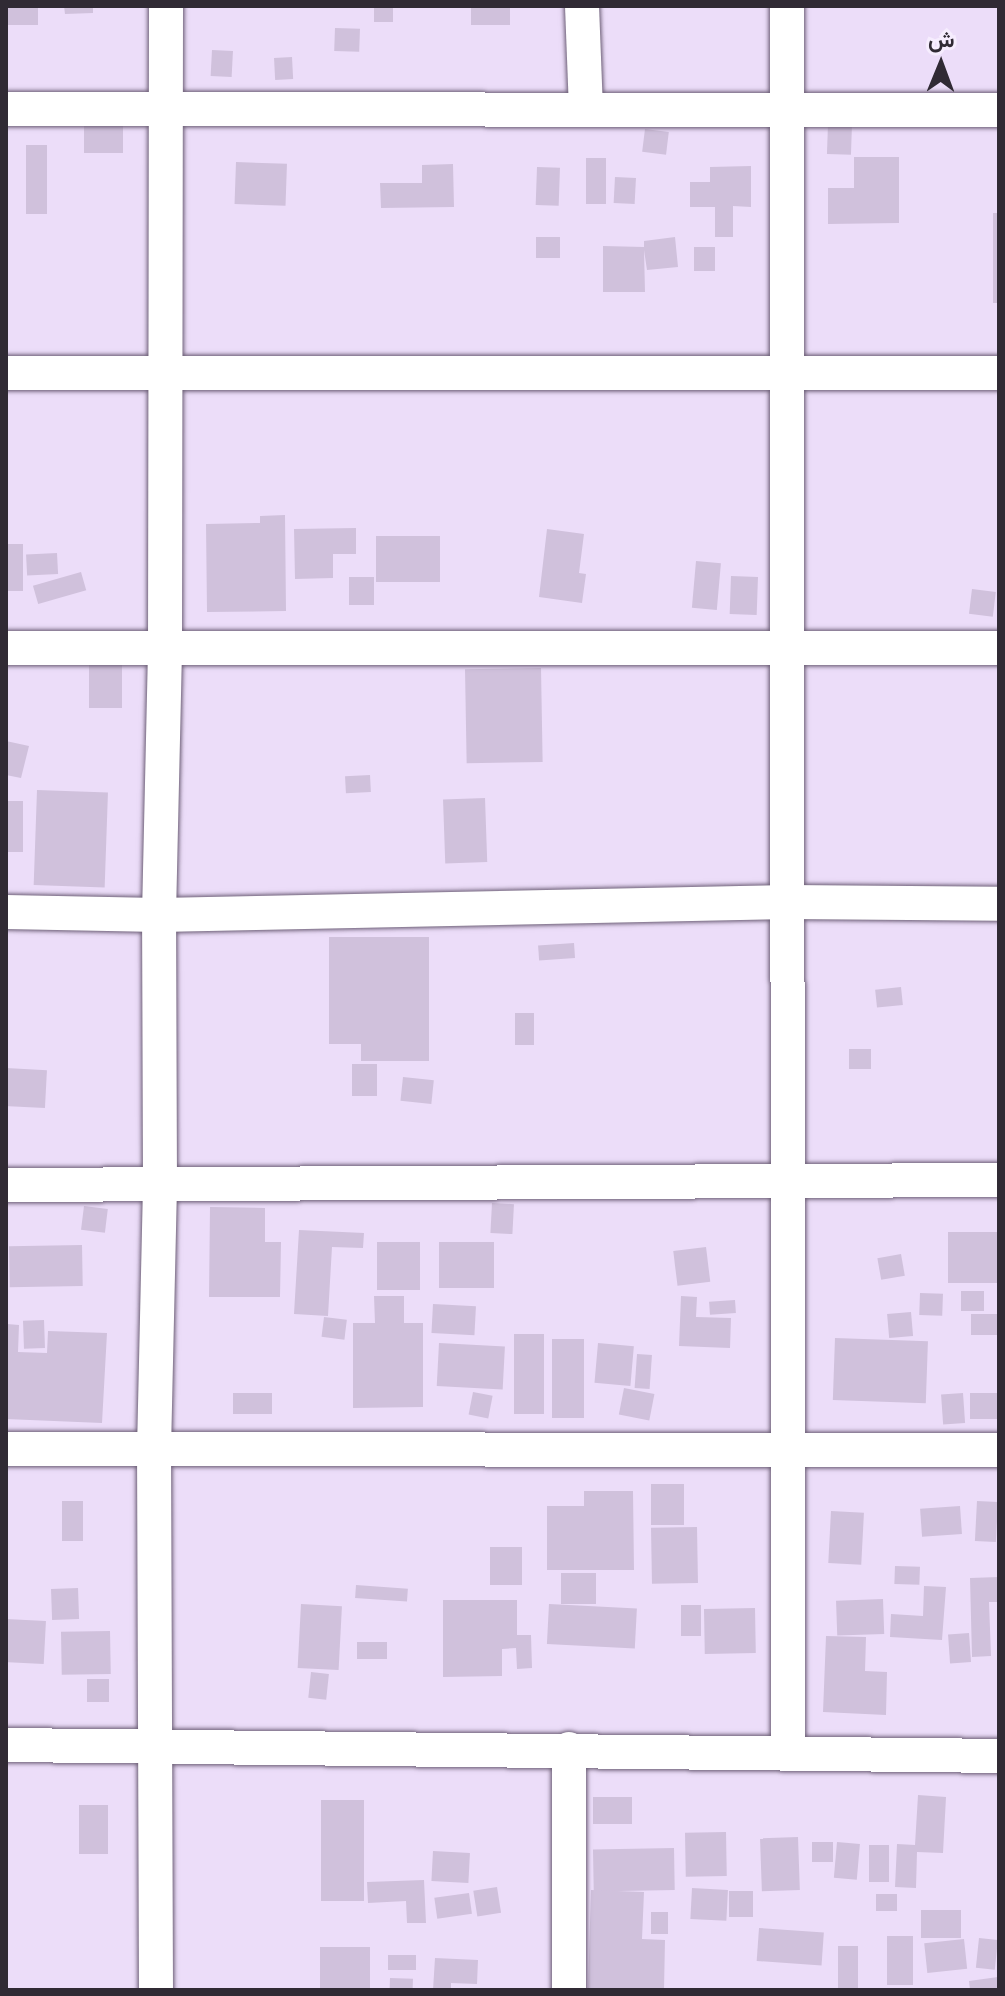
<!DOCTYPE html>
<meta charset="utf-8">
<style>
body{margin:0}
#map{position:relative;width:1005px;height:1996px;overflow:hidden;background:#ecddf9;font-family:"Source Sans 3",Vazirmatn,sans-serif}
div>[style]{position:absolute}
.building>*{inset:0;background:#d0c1dc;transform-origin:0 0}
.roads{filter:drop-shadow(0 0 2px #6e6078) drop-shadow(0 0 2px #6e6078)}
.minor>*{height:34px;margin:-17px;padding:0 17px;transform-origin:17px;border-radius:17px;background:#fff}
span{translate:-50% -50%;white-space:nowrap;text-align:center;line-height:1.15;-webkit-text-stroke:6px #f6edfe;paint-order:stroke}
.frame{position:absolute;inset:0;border:8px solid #302a34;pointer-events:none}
.north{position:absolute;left:901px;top:24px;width:80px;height:80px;-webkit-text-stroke:6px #f6edfe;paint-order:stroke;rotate:1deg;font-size:22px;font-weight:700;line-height:32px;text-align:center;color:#302a34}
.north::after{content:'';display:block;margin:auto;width:28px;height:36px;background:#302a34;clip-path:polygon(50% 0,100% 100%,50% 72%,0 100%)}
</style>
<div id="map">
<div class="building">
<div style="left:6px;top:6px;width:32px;height:19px"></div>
<div style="clip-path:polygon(64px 6px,93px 6px,93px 13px,65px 14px)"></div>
<div style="left:374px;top:6px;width:19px;height:16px"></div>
<div style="left:471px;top:6px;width:39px;height:19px"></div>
<div style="left:335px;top:28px;width:25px;height:23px;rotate:2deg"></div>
<div style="left:212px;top:50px;width:21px;height:26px;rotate:3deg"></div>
<div style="left:292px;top:57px;width:22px;height:18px;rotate:87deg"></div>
<div style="left:84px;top:118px;width:39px;height:35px"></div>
<div style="left:828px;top:124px;width:24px;height:30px;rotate:2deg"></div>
<div style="left:645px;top:129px;width:24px;height:23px;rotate:7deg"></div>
<div style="left:26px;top:145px;width:21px;height:69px"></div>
<div style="clip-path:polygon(854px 157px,899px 157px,899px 223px,828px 224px,828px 188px,854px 188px)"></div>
<div style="left:586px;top:158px;width:20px;height:46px"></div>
<div style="left:236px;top:162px;width:51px;height:42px;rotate:2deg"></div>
<div style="clip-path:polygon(453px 164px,454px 207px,381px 208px,380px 183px,422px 183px,422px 165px)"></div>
<div style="clip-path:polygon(751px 166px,751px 207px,733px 206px,733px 237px,715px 237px,715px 207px,690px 207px,690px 182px,710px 182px,710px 167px)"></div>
<div style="left:537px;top:167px;width:23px;height:38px;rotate:2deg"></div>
<div style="left:615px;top:177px;width:21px;height:26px;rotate:3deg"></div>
<div style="left:993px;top:213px;width:6px;height:90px"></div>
<div style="left:536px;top:237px;width:24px;height:21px"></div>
<div style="clip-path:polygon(675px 237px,678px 267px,647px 270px,644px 250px,645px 292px,603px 292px,603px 246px,644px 247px,644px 241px)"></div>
<div style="left:694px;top:247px;width:21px;height:24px"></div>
<div style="clip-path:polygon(285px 515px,286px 611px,207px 612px,206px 524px,260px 523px,260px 516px)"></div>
<div style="clip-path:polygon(356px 528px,356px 554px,333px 554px,333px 578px,295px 579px,294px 529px)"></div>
<div style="clip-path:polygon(547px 529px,584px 534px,579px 573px,586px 574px,582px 603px,539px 597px)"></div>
<div style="left:440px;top:536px;width:46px;height:64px;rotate:90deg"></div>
<div style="left:6px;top:544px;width:17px;height:47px"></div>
<div style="left:57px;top:553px;width:21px;height:31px;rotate:87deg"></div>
<div style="left:696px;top:561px;width:25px;height:47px;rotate:5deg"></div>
<div style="left:81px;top:572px;width:19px;height:50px;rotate:74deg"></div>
<div style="left:731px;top:576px;width:27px;height:38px;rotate:2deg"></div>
<div style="left:349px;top:577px;width:25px;height:28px"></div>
<div style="left:972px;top:589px;width:24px;height:25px;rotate:7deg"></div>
<div style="left:89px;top:658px;width:33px;height:50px"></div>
<div style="left:541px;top:668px;width:94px;height:76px;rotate:89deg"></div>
<div style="clip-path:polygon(6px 741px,29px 746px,21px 778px,6px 775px)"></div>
<div style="left:370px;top:775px;width:17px;height:25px;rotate:87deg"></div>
<div style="left:37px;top:790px;width:71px;height:95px;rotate:2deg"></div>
<div style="left:485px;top:798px;width:64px;height:42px;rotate:88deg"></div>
<div style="left:6px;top:801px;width:17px;height:51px"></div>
<div style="clip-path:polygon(329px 937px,429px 937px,429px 1061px,361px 1061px,361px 1044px,329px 1044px)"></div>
<div style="left:574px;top:943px;width:15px;height:36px;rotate:86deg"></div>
<div style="left:901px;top:987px;width:18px;height:26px;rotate:84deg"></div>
<div style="left:515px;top:1013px;width:19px;height:32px"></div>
<div style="left:849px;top:1049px;width:22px;height:20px"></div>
<div style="left:352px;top:1064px;width:25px;height:32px"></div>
<div style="left:6px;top:1068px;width:41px;height:38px;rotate:3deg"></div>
<div style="left:403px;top:1077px;width:31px;height:24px;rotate:6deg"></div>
<div style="left:492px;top:1203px;width:22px;height:30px;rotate:3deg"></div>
<div style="left:84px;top:1206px;width:24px;height:24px;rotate:7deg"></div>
<div style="clip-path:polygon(210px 1207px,265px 1208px,265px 1242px,281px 1242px,280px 1297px,209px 1297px)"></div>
<div style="clip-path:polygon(299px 1230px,364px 1233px,363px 1248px,332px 1247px,328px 1316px,294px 1314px)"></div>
<div style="left:999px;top:1232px;width:51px;height:51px;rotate:90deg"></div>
<div style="left:377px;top:1242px;width:43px;height:48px"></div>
<div style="left:494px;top:1242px;width:46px;height:55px;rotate:90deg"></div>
<div style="left:82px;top:1245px;width:41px;height:73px;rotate:89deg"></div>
<div style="left:706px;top:1247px;width:35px;height:33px;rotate:83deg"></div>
<div style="left:901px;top:1254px;width:22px;height:24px;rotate:80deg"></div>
<div style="left:984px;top:1291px;width:20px;height:23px;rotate:90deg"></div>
<div style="left:920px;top:1293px;width:23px;height:22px;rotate:2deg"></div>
<div style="clip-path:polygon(374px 1296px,404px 1296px,404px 1323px,423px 1323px,423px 1407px,353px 1408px,353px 1323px,375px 1323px)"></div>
<div style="clip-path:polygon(681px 1296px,697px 1297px,696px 1317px,731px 1318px,730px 1348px,679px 1346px)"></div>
<div style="left:735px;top:1300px;width:13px;height:26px;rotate:86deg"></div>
<div style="left:433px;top:1304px;width:43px;height:29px;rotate:3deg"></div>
<div style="left:911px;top:1312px;width:24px;height:24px;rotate:85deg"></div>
<div style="left:971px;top:1314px;width:28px;height:21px"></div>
<div style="left:324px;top:1317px;width:23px;height:20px;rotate:7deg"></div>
<div style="left:44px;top:1320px;width:28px;height:21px;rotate:88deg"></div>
<div style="clip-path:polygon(7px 1324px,19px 1325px,18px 1352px,47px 1353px,48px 1331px,107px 1333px,102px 1423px,6px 1419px)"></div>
<div style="left:514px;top:1334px;width:30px;height:80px"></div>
<div style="left:835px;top:1338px;width:93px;height:62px;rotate:2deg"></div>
<div style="left:552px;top:1339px;width:32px;height:79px"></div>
<div style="left:439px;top:1343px;width:66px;height:43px;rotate:3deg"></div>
<div style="left:598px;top:1343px;width:36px;height:40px;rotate:5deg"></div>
<div style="left:637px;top:1354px;width:15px;height:34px;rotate:4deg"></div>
<div style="left:624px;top:1388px;width:31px;height:27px;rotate:11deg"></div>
<div style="left:473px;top:1392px;width:20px;height:23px;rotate:11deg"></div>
<div style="left:272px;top:1393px;width:21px;height:39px;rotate:90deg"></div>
<div style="left:963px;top:1393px;width:30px;height:22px;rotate:86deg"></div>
<div style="left:970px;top:1393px;width:29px;height:26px"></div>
<div style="left:651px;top:1484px;width:33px;height:41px"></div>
<div style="clip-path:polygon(584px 1491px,633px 1491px,634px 1570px,547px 1570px,547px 1506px,584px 1506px)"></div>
<div style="left:62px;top:1501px;width:21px;height:40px"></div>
<div style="left:977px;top:1501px;width:21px;height:40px;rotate:3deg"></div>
<div style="left:960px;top:1506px;width:28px;height:40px;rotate:86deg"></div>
<div style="left:831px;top:1511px;width:33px;height:52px;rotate:3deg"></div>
<div style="left:697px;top:1527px;width:56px;height:46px;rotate:89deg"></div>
<div style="left:490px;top:1547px;width:32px;height:38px"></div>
<div style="left:895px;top:1566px;width:25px;height:18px;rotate:2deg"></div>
<div style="left:561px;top:1573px;width:35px;height:31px"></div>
<div style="clip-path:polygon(999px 1577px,999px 1602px,989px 1602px,991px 1656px,972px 1657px,970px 1578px)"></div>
<div style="left:356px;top:1585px;width:52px;height:13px;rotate:4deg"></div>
<div style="clip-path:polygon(924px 1586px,946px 1587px,942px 1640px,890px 1637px,891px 1614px,923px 1616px)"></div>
<div style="left:78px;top:1588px;width:31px;height:27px;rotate:88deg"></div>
<div style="left:883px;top:1599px;width:35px;height:47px;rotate:88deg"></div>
<div style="clip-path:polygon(443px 1600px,517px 1600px,517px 1635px,531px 1635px,532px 1668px,517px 1669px,516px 1648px,502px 1649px,502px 1676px,443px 1677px)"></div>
<div style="left:301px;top:1604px;width:41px;height:64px;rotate:3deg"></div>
<div style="left:549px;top:1604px;width:88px;height:40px;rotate:3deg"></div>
<div style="left:681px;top:1605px;width:20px;height:31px"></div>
<div style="left:755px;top:1608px;width:45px;height:51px;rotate:89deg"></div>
<div style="left:6px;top:1619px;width:40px;height:43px;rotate:3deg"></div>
<div style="left:110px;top:1631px;width:43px;height:49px;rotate:89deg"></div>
<div style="left:969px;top:1633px;width:29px;height:21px;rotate:86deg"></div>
<div style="clip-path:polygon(826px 1636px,866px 1637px,865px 1671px,887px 1672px,886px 1715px,823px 1712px)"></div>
<div style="left:357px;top:1642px;width:30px;height:17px"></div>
<div style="left:311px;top:1672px;width:18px;height:26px;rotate:6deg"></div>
<div style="left:87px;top:1679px;width:22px;height:23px"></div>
<div style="clip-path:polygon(918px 1795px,946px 1797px,943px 1853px,917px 1852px,916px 1888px,895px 1887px,897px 1844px,915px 1845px)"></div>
<div style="left:593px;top:1797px;width:39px;height:27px"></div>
<div style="left:364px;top:1800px;width:101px;height:43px;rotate:90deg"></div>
<div style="left:79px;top:1805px;width:29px;height:49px"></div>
<div style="left:726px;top:1832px;width:44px;height:41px;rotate:89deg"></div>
<div style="left:798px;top:1837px;width:53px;height:38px;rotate:88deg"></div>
<div style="left:812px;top:1842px;width:21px;height:20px"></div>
<div style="left:837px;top:1842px;width:23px;height:36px;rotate:5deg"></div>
<div style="left:889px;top:1845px;width:37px;height:20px;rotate:90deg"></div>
<div style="left:674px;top:1848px;width:42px;height:81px;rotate:89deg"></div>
<div style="left:433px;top:1851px;width:37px;height:30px;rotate:3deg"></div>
<div style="clip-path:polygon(424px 1880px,426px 1923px,407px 1923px,406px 1901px,368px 1903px,367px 1882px)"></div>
<div style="left:497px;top:1887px;width:26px;height:24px;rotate:81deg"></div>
<div style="left:692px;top:1888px;width:36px;height:31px;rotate:3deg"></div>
<div style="clip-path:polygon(591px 1890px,644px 1892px,642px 1939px,665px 1940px,664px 1990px,588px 1990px)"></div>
<div style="left:729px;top:1891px;width:24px;height:26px"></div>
<div style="left:469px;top:1893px;width:21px;height:35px;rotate:82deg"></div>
<div style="left:876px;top:1894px;width:21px;height:17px"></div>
<div style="left:921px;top:1910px;width:40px;height:28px"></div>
<div style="left:651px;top:1912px;width:17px;height:22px"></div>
<div style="left:759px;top:1928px;width:65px;height:33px;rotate:4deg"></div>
<div style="left:913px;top:1936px;width:49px;height:26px;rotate:90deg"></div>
<div style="left:979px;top:1938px;width:19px;height:30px;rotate:6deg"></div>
<div style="left:964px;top:1939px;width:30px;height:40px;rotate:84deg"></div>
<div style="left:838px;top:1946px;width:20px;height:44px"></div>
<div style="left:320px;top:1947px;width:50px;height:43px"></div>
<div style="left:416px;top:1955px;width:15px;height:28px;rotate:90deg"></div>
<div style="clip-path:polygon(435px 1958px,478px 1960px,477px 1984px,451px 1983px,451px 1990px,433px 1990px)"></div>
<div style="clip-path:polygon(998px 1977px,999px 1990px,970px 1990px,969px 1981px)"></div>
<div style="left:390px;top:1978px;width:23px;height:12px;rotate:2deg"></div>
</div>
<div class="roads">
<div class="minor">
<div style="left:582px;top:6px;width:102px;rotate:87.8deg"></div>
<div style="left:787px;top:6px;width:1746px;rotate:89.97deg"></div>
<div style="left:6px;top:109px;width:993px;rotate:0.06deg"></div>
<div style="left:6px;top:373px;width:993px"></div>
<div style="left:6px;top:648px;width:993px"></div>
<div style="left:6px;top:912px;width:153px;rotate:1.1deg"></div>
<div style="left:159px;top:915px;width:630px;rotate:-1.18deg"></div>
<div style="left:789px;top:902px;width:210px;rotate:0.5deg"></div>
<div style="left:6px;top:1185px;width:993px;rotate:-0.29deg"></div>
<div style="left:6px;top:1449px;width:993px;rotate:0.06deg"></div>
<div style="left:6px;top:1745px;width:993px;rotate:0.63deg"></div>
<div style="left:156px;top:1990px;width:540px;rotate:-90.21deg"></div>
<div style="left:154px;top:1450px;width:264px;rotate:-88.7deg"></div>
<div style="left:160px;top:1186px;width:271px;rotate:-90.2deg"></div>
<div style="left:159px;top:915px;width:267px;rotate:-88.7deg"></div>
<div style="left:165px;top:648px;width:642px;rotate:-89.91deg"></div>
<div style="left:569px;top:1990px;width:241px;rotate:-90deg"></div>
</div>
</div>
<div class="frame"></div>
<div class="north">ش</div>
</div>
